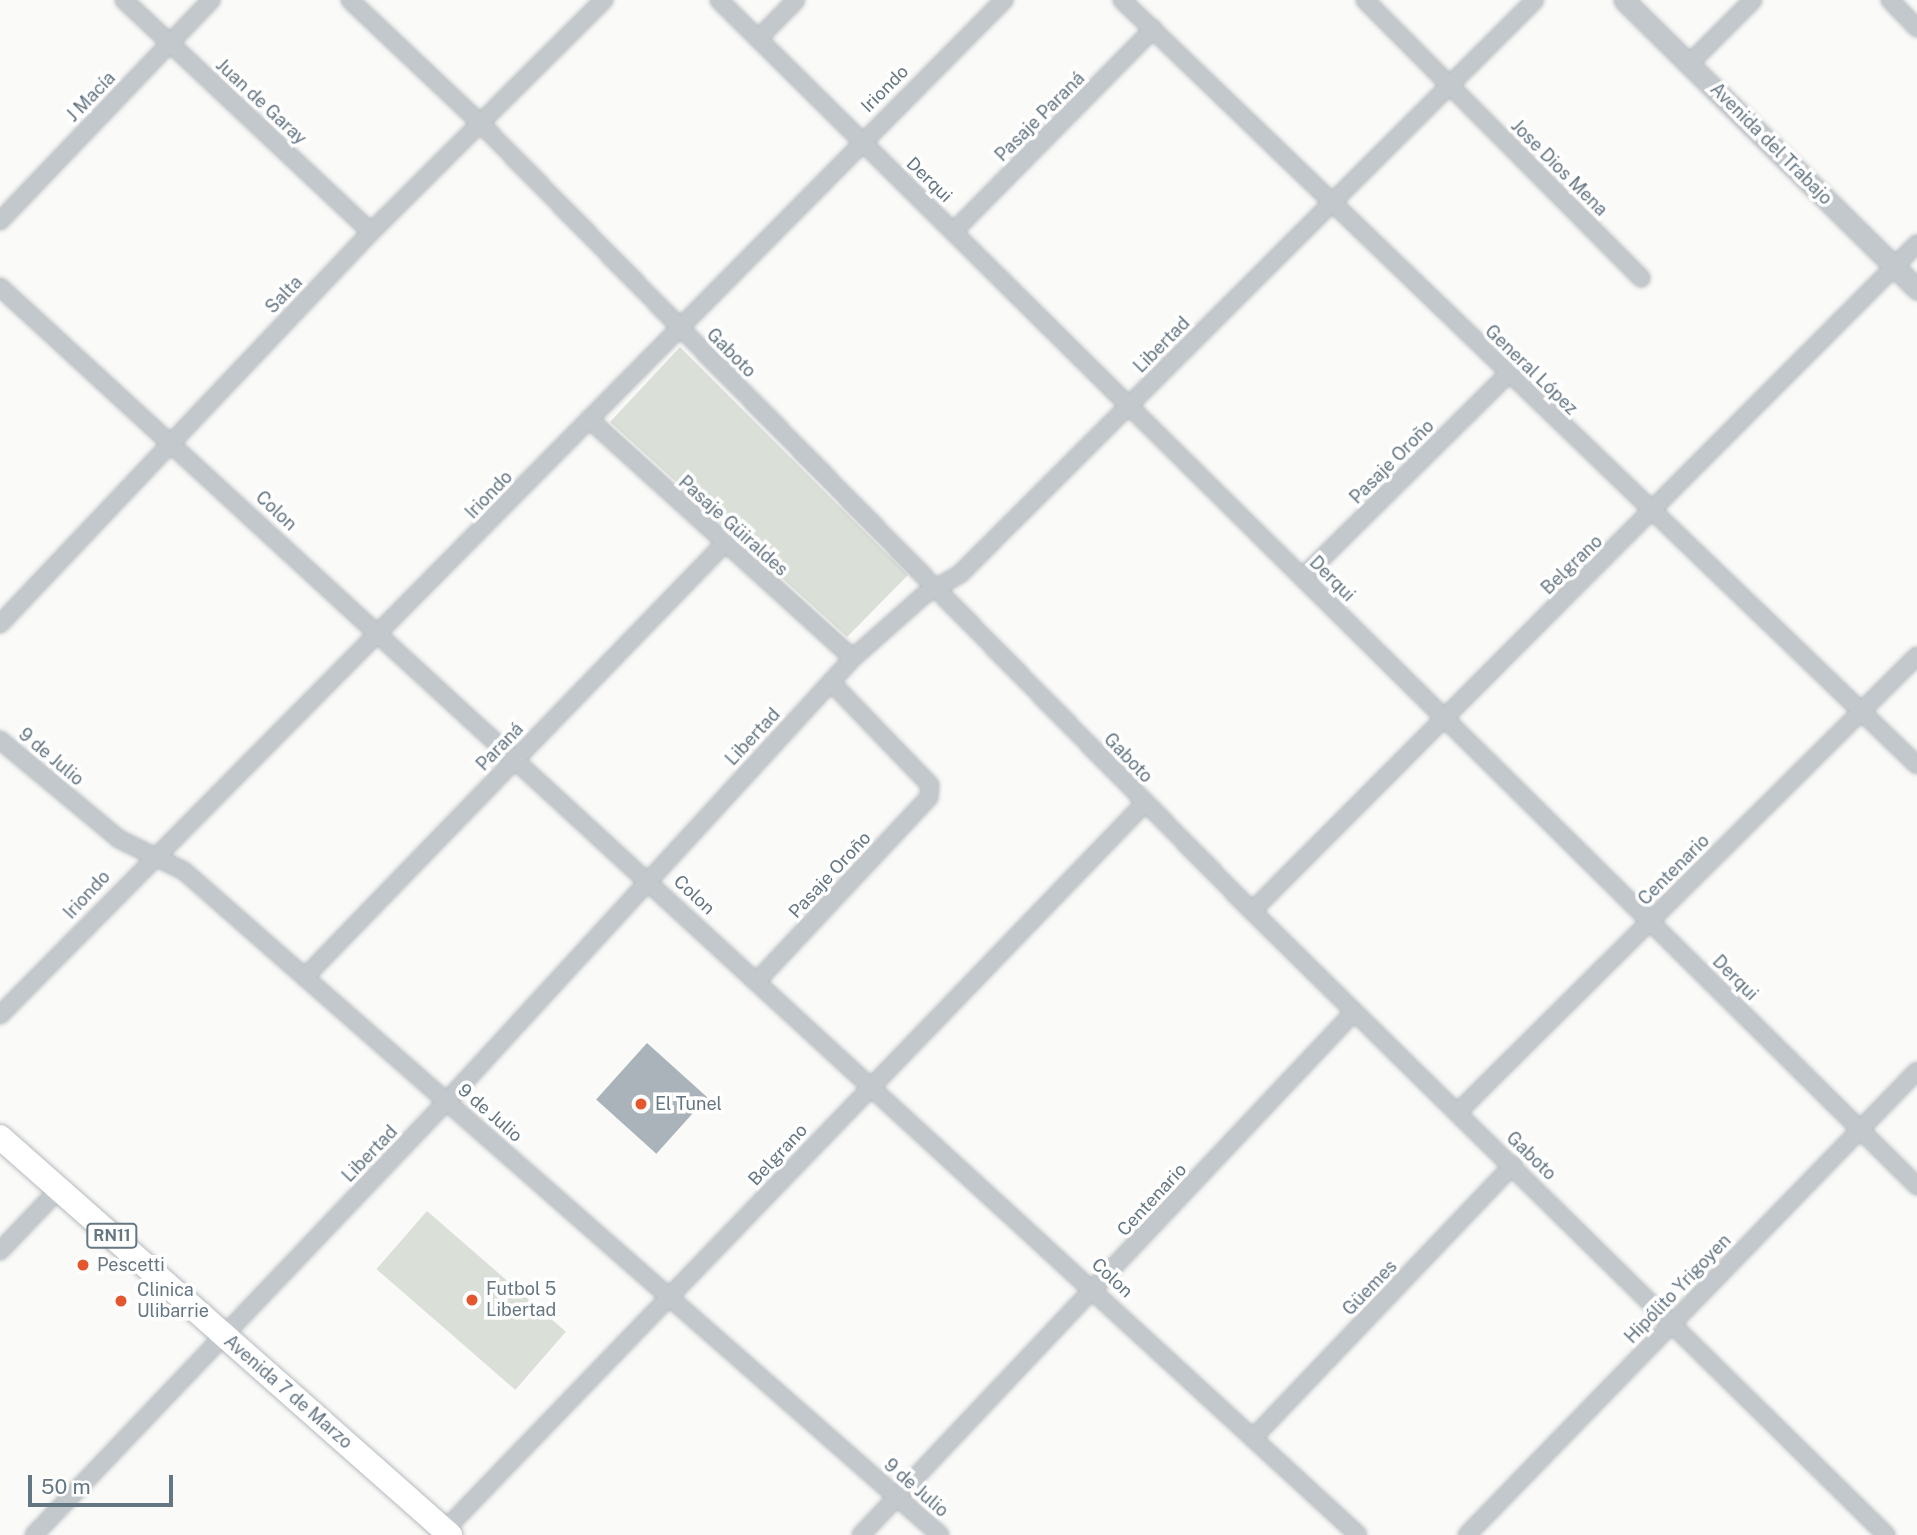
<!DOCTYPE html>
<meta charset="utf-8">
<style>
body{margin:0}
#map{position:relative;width:1917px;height:1535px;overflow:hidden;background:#fafaf8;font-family:"Public Sans",sans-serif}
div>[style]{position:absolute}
.green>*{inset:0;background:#dadfd7;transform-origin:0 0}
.building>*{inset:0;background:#aab3b9;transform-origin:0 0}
.roads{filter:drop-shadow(0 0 2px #b5babe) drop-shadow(0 0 2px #b5babe)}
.minor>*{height:16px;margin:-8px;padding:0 8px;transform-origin:8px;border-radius:8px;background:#c3c8cc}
.tertiary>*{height:19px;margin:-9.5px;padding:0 9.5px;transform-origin:9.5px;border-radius:9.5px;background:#c3c8cc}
.primary>*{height:24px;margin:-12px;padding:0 12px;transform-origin:12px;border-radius:12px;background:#fff}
.dots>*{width:19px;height:19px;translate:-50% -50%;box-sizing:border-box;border:4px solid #fff;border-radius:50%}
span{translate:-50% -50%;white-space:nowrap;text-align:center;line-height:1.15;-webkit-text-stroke:7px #fff;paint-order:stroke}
.shield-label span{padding:2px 5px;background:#fff;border:2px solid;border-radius:5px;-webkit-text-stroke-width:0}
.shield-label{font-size:16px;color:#657683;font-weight:700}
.street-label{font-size:18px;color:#657683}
.poi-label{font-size:18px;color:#657683}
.left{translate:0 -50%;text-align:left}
.scale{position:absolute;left:28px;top:1475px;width:145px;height:32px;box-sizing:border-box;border:4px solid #657683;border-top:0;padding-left:9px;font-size:21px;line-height:24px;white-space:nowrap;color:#657683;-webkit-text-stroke:5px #fff;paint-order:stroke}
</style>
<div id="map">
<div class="green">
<div style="clip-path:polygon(680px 347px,908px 575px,847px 637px,610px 422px)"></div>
<div style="left:427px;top:1211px;width:184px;height:77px;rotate:41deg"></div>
</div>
<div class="building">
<div style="left:647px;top:1043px;width:81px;height:76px;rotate:42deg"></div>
</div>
<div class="roads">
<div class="minor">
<div style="left:124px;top:0;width:339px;rotate:43.2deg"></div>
<div style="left:350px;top:0;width:178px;rotate:43.4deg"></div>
<div style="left:479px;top:122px;width:1105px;rotate:45.59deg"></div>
<div style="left:1252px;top:911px;width:890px;rotate:44.54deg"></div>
<div style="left:719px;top:0;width:1686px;rotate:44.71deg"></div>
<div style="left:1122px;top:0;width:1103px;rotate:43.9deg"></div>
<div style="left:1365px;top:0;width:392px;rotate:45.2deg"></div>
<div style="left:1890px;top:0;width:39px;rotate:46deg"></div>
<div style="left:758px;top:39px;width:54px;rotate:-45.7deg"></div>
<div style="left:1690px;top:63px;width:89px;rotate:-45deg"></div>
<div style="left:0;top:221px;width:306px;rotate:-46.3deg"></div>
<div style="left:954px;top:231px;width:284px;rotate:-45.4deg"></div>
<div style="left:0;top:287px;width:1844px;rotate:42.58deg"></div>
<div style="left:589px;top:419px;width:356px;rotate:42.2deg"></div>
<div style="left:1303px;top:577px;width:289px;rotate:-44.7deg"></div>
<div style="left:0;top:624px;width:540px;rotate:-46.58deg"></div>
<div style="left:371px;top:232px;width:329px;rotate:-44.9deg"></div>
<div style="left:0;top:740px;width:155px;rotate:39.8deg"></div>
<div style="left:119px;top:839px;width:72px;rotate:26.2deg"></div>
<div style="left:184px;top:871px;width:1006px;rotate:41.29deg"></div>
<div style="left:1252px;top:911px;width:942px;rotate:-45.09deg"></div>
<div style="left:305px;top:977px;width:601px;rotate:-45.94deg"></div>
<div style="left:758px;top:980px;width:250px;rotate:-46.9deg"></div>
<div style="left:929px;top:797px;width:12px;rotate:-85deg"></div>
<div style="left:930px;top:785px;width:143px;rotate:-133.9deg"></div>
<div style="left:0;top:1015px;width:1428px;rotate:-45.31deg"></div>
<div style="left:1458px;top:1112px;width:647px;rotate:-44.81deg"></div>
<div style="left:0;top:1251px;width:86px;rotate:-46.4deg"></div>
<div style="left:1254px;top:1437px;width:376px;rotate:-46.4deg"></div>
<div style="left:34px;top:1535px;width:599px;rotate:-46.42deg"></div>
<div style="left:447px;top:1101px;width:601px;rotate:-47.5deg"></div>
<div style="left:853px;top:658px;width:95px;rotate:-41.6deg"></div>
<div style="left:924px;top:595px;width:42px;rotate:-30.3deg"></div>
<div style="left:960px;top:574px;width:812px;rotate:-44.95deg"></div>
<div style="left:440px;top:1535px;width:1016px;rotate:-46.08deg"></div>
<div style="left:861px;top:1535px;width:719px;rotate:-46.69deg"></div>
<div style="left:1467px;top:1535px;width:646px;rotate:-45.88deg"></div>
</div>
<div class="tertiary">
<div style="left:1624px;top:0;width:412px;rotate:44.6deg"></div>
</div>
<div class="primary">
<div style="left:0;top:1137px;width:601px;rotate:41.49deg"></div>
</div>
</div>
<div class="dots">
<div style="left:641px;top:1104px;background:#e4572e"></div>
<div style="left:83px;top:1265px;background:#e4572e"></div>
<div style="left:472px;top:1300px;background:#e4572e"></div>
<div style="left:121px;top:1301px;background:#e4572e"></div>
</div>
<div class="shield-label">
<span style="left:112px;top:1236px">RN11</span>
</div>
<div class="street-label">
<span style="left:885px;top:89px;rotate:-45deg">Iriondo</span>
<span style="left:91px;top:97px;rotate:-46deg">J Macía</span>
<span style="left:261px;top:102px;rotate:43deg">Juan de Garay</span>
<span style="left:1040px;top:117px;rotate:-45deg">Pasaje Paraná</span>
<span style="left:1771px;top:144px;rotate:45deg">Avenida del Trabajo</span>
<span style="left:1559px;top:168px;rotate:45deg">Jose Dios Mena</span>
<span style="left:929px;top:180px;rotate:44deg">Derqui</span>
<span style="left:284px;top:295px;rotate:-46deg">Salta</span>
<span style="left:1162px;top:345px;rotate:-45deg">Libertad</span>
<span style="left:731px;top:353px;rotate:45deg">Gaboto</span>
<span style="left:1531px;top:370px;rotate:44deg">General López</span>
<span style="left:1392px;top:462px;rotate:-45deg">Pasaje Oroño</span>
<span style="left:489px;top:495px;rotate:-46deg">Iriondo</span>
<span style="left:276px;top:511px;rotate:43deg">Colon</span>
<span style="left:733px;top:526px;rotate:42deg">Pasaje Güiraldes</span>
<span style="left:1572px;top:565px;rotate:-44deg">Belgrano</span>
<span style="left:1332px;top:579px;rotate:45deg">Derqui</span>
<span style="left:753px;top:737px;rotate:-47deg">Libertad</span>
<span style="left:500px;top:747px;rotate:-46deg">Paraná</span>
<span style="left:51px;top:757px;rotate:40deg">9 de Julio</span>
<span style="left:1128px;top:758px;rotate:46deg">Gaboto</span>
<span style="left:1674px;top:870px;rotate:-45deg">Centenario</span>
<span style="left:830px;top:875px;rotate:-47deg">Pasaje Oroño</span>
<span style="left:87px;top:895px;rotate:-47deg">Iriondo</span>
<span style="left:694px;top:895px;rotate:43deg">Colon</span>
<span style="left:1735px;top:978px;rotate:45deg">Derqui</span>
<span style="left:490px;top:1113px;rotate:41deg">9 de Julio</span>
<span style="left:370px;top:1154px;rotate:-46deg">Libertad</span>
<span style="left:778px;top:1155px;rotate:-47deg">Belgrano</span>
<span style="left:1531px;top:1156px;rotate:44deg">Gaboto</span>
<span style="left:1152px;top:1200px;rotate:-47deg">Centenario</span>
<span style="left:1112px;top:1278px;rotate:43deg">Colon</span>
<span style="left:1370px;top:1288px;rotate:-46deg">Güemes</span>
<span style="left:1678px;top:1289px;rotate:-46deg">Hipólito Yrigoyen</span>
<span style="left:288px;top:1392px;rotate:41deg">Avenida 7 de Marzo</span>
<span style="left:916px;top:1488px;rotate:41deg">9 de Julio</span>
</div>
<div class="poi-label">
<span class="left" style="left:655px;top:1104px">El Tunel</span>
<span class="left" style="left:97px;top:1265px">Pescetti</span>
<span class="left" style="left:486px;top:1300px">Futbol 5<br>Libertad</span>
<span class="left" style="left:137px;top:1301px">Clinica<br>Ulibarrie</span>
</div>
<div class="scale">50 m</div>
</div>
